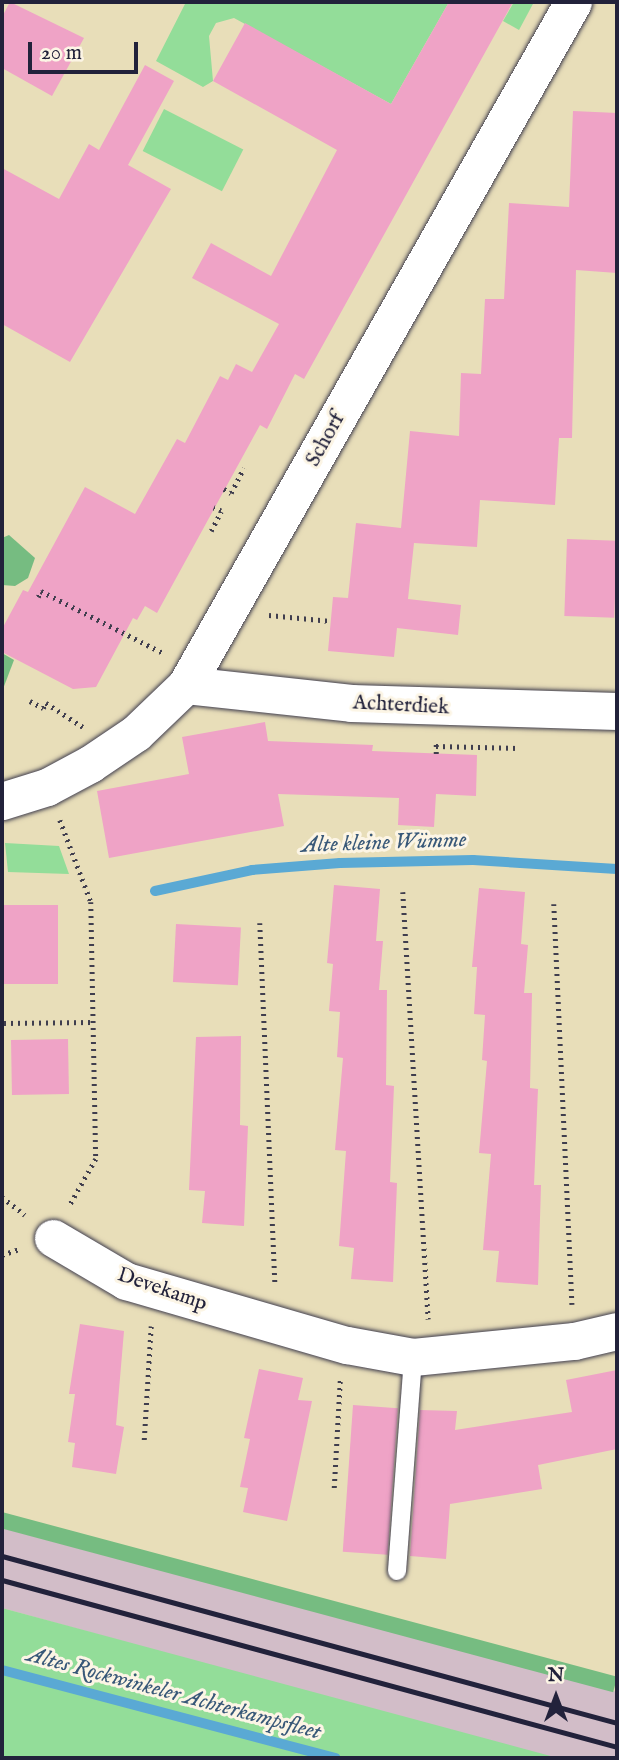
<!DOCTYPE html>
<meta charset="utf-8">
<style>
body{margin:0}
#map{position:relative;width:619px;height:1760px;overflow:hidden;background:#e8deb9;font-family:"IM FELL English",serif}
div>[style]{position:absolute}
.industrial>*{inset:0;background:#d2bdc8}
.green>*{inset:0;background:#93dd99;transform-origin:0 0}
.forest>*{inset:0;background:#76bc81;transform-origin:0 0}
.stream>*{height:10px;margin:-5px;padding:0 5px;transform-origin:5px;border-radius:5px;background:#5aa9d4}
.building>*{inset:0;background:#efa3c6;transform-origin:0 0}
.path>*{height:4.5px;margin-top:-2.25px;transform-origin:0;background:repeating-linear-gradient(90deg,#403e4e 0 2px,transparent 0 7px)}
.roads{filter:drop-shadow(0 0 2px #403e4e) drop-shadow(0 0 2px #403e4e)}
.lane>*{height:18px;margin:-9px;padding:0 9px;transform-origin:9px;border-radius:9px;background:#fff}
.street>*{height:37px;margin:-18.5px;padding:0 18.5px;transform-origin:18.5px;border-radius:18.5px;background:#fff}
.rail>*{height:5px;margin:-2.5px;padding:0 2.5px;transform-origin:2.5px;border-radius:2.5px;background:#22223b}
span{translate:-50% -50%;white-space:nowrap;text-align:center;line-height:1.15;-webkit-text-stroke:6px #fcf5e5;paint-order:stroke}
.street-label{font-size:21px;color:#22223b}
.water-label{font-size:23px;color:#385878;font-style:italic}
.frame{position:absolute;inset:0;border:4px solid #22223b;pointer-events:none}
.north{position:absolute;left:521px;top:1662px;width:70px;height:70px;-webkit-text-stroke:5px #fcf5e5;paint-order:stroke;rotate:0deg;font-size:19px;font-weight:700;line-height:28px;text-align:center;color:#22223b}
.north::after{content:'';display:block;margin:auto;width:24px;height:32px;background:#22223b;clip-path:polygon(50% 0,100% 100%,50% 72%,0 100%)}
.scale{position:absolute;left:28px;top:42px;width:110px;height:32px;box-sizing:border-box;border:4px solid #22223b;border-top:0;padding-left:9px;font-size:21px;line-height:24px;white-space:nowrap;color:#22223b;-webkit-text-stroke:5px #fcf5e5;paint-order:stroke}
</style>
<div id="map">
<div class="industrial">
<div style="clip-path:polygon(2px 1528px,617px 1692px,617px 1758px,547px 1758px,2px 1608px)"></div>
</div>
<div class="green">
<div style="clip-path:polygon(186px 2px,449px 2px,391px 104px,234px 18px,216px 23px,209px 36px,213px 81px,203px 87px,156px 61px)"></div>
<div style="clip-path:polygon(514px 2px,534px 2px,519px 30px,503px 21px)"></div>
<div style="left:164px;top:109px;width:89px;height:47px;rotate:27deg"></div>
<div style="clip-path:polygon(5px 843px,59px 846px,69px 874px,8px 872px)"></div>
<div style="clip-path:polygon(2px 1608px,558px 1758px,2px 1758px)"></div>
</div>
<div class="forest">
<div style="clip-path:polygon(9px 535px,35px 558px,28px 578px,15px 586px,2px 585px,2px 538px)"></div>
<div style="clip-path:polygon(2px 653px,14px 660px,3px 689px,2px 688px)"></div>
<div style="left:2px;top:1512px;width:637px;height:16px;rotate:15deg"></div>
</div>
<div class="stream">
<div style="left:155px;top:891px;width:99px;rotate:-12.2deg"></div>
<div style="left:252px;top:870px;width:88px;rotate:-4.5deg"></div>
<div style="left:340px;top:863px;width:133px;rotate:-1.3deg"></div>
<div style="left:473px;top:860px;width:144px;rotate:3.6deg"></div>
<div style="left:2px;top:1670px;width:345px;rotate:14.8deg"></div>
</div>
<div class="building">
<div style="clip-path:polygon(10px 2px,84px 38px,52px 96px,2px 68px,2px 17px)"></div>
<div style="clip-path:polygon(449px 2px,513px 2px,304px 379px,295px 374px,267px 429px,260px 425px,157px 613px,145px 606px,137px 620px,133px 618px,96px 687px,73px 689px,2px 652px,2px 629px,23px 590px,28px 592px,85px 487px,135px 514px,177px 439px,185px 443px,220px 376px,228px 380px,236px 364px,252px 372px,279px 324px,192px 278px,211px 243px,271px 276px,337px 150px,213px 81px,245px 23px,391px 104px)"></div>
<div style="clip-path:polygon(145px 65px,174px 81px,128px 165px,171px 189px,70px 362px,2px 324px,2px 168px,59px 199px,89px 144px,99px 150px)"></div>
<div style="clip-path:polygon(573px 111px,617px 113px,617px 273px,576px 270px,572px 438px,559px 438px,555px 505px,480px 500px,477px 547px,414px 543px,408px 599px,461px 605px,458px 635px,397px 628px,394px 657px,328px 651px,333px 597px,348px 598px,356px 523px,401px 528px,410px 431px,459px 436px,461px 373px,481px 374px,485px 299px,504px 299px,509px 203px,569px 207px)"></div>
<div style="left:567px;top:539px;width:50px;height:77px;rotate:2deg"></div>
<div style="clip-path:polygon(265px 722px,268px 741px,373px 745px,372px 751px,477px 755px,476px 796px,436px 794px,434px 827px,398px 825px,399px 798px,278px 794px,284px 826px,109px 858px,97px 791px,189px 774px,182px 737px)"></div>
<div style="clip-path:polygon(334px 885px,380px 889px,376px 941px,383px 941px,379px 990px,387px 990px,386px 1085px,394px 1086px,390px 1182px,397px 1183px,393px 1282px,351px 1279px,354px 1248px,339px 1246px,346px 1151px,335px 1150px,343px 1058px,337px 1057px,340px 1012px,329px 1011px,333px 964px,327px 963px)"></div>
<div style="clip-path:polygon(479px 888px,525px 892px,521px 944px,528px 945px,524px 993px,532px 993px,530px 1088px,538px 1089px,534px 1185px,541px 1185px,538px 1285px,496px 1282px,499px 1251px,483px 1250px,491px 1154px,479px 1153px,487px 1061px,482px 1060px,485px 1015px,474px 1014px,477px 967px,472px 967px)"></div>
<div style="left:2px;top:905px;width:56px;height:79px"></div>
<div style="left:176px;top:924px;width:65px;height:58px;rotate:3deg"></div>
<div style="clip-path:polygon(241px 1036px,240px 1125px,248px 1126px,244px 1226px,202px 1223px,205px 1191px,189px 1190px,196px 1037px)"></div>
<div style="left:68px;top:1039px;width:55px;height:57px;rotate:89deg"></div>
<div style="clip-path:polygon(80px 1324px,124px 1331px,116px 1425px,124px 1427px,116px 1474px,72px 1467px,75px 1443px,68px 1442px,75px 1394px,69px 1394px)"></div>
<div style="clip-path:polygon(259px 1369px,303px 1378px,298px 1400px,312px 1401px,287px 1521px,243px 1512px,248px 1488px,240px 1487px,250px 1439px,244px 1438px)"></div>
<div style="clip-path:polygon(617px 1370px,617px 1449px,538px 1465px,542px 1489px,450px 1504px,446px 1559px,410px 1556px,420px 1410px,457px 1411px,455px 1430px,572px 1412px,566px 1380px)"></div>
<div style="left:353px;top:1405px;width:45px;height:147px;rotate:4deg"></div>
</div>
<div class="path">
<div style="left:224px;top:489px;width:8px;rotate:30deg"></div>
<div style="left:231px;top:493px;width:28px;rotate:-63deg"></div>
<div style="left:211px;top:531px;width:22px;rotate:-63deg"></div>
<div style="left:221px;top:511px;width:8px;rotate:-157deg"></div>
<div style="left:38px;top:597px;width:7px;rotate:-63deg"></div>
<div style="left:41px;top:591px;width:137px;rotate:26.9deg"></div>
<div style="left:269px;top:615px;width:62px;rotate:5.5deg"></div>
<div style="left:30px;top:701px;width:15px;rotate:28deg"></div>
<div style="left:43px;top:708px;width:6px;rotate:-59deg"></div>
<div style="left:46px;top:703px;width:44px;rotate:33deg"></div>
<div style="left:436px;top:746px;width:82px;rotate:1.4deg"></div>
<div style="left:436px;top:754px;width:10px;rotate:-90deg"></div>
<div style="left:60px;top:820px;width:88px;rotate:69.3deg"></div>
<div style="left:91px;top:902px;width:257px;rotate:88.9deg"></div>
<div style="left:96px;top:1159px;width:53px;rotate:119.5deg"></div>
<div style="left:403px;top:892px;width:428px;rotate:86.6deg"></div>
<div style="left:554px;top:904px;width:401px;rotate:87.4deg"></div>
<div style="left:260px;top:923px;width:363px;rotate:87.6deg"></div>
<div style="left:4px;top:1023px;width:89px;rotate:-0.6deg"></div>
<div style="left:2px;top:1197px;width:29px;rotate:38deg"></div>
<div style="left:2px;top:1255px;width:18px;rotate:-19deg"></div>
<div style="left:144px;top:1440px;width:114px;rotate:-86.5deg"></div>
<div style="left:334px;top:1488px;width:108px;rotate:-86.8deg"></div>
</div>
<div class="roads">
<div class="lane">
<div style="left:397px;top:1571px;width:215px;rotate:-85.7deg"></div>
</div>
<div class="street">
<div style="left:186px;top:685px;width:166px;rotate:6.2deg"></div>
<div style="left:351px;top:703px;width:266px;rotate:1.7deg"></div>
<div style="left:2px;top:801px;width:47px;rotate:-17.3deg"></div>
<div style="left:47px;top:787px;width:49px;rotate:-28.1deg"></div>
<div style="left:90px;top:764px;width:55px;rotate:-34deg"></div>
<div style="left:136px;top:733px;width:69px;rotate:-43.8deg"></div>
<div style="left:186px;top:685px;width:785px;rotate:-60.46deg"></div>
<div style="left:53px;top:1238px;width:85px;rotate:30.5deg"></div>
<div style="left:126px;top:1281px;width:230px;rotate:16.2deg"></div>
<div style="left:347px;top:1345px;width:67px;rotate:10.3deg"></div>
<div style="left:413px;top:1357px;width:162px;rotate:-5.7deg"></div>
<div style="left:574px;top:1341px;width:44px;rotate:-13.1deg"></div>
</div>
</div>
<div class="rail">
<div style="left:2px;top:1556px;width:637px;rotate:15.19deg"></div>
<div style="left:2px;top:1580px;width:637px;rotate:15.19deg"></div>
</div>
<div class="street-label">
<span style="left:326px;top:440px;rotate:-61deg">Schorf</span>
<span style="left:401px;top:706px;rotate:3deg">Achterdiek</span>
<span style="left:162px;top:1290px;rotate:19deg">Devekamp</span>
</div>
<div class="water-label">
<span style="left:384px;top:843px;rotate:-2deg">Alte kleine Wümme</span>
<span style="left:174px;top:1694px;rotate:15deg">Altes Rockwinkeler Achterkampsfleet</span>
</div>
<div class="frame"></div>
<div class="north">N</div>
<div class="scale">20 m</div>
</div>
